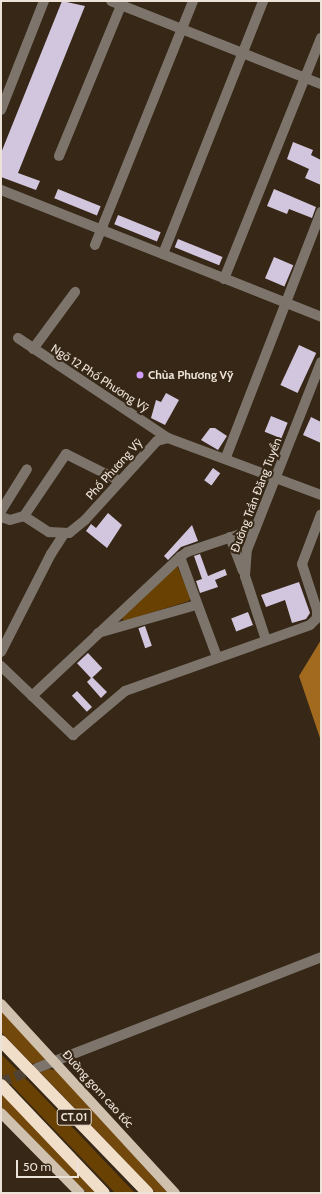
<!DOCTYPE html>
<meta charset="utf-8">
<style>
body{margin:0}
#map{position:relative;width:322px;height:1194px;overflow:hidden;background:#362716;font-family:Cabin,sans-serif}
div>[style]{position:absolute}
.green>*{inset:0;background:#694102}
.forest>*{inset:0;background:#72480c}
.water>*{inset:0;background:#a26a1e}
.building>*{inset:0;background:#d2c6de;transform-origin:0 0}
.minor-tunnel>*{height:10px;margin-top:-5px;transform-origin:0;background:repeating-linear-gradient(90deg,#514333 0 10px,transparent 0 15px)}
.minor>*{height:10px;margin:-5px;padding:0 5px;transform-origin:5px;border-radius:5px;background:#7d756c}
.major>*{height:10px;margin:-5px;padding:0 5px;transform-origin:5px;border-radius:5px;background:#d0c0ae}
.highway>*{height:12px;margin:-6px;padding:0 6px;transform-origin:6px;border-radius:6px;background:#f1dec9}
.dots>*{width:11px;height:11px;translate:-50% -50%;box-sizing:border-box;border:2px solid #362716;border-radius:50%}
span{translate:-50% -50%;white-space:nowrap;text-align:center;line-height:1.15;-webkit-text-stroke:4px #362716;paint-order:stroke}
.shield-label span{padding:1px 3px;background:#362716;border:1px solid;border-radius:3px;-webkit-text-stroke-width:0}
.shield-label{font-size:11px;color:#ece2d8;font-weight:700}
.poi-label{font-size:12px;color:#ece2d8;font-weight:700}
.left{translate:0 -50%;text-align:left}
.street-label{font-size:12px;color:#ece2d8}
.frame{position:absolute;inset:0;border:2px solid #ece2d8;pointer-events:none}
.scale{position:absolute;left:16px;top:1160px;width:63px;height:18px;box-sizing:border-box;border:2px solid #ece2d8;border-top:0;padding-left:5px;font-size:12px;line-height:14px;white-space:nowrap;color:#ece2d8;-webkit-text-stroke:3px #362716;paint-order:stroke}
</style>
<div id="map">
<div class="green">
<div style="clip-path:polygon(177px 566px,191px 597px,189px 601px,124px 621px,122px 618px)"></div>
<div style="clip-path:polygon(1px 1054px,37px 1090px,135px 1193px,115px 1193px,1px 1074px)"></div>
</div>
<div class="forest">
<div style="clip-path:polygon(1px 1010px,45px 1058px,44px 1060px,32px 1064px,1px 1032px)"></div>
<div style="clip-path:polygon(49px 1069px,56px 1070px,168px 1193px,156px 1193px,40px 1072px)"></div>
<div style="clip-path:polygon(1px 1091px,97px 1193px,87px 1193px,1px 1107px)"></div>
</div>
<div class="water">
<div style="clip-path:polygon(321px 640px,321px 741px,299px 676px)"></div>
</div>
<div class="building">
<div style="clip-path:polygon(62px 1px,85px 6px,18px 173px,40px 181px,36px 190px,1px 177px,1px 153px)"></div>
<div style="clip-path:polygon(293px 142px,313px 150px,311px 155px,321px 160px,321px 185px,305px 178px,309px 169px,287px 159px)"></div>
<div style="left:58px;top:189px;width:46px;height:10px;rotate:22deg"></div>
<div style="clip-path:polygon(274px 189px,316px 207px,312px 218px,289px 209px,287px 214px,267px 206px)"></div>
<div style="left:118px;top:215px;width:46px;height:10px;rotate:22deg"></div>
<div style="left:178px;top:239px;width:48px;height:9px;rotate:22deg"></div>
<div style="left:274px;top:257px;width:21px;height:23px;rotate:23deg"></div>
<div style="left:299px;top:345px;width:19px;height:44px;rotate:25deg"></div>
<div style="clip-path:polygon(166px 393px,179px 400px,165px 425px,151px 418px,156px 400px,161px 402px)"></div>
<div style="left:271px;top:416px;width:18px;height:17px;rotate:22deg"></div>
<div style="clip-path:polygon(311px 417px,321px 422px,321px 443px,303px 435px)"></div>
<div style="clip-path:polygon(210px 428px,215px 428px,227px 436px,218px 450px,201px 440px)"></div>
<div style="left:213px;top:468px;width:9px;height:15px;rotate:36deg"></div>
<div style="clip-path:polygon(108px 513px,122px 525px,107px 548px,86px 531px,91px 524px,96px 528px)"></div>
<div style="clip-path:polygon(192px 525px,198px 541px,181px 547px,168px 560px,164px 556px)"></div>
<div style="clip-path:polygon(200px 554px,208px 576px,225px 569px,227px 575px,215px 580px,218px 587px,200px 593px,196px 581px,202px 579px,194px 556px)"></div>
<div style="clip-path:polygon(299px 582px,310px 613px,306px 619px,292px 623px,285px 600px,266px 607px,261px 595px)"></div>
<div style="left:248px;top:612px;width:14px;height:18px;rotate:69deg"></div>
<div style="left:145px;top:626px;width:21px;height:7px;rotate:71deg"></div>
<div style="left:88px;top:653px;width:21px;height:15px;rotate:47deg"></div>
<div style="clip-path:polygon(92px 677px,107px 692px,101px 698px,87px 682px)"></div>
<div style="left:77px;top:691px;width:22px;height:7px;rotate:47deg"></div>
</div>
<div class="minor-tunnel">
<div style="left:1px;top:1082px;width:36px;rotate:-21deg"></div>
</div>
<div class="minor">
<div style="left:111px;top:1px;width:226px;rotate:21.6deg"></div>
<div style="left:1px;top:110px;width:117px;rotate:-68.5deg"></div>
<div style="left:59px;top:156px;width:168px;rotate:-67.6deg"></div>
<div style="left:1px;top:190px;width:344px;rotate:21.6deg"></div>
<div style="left:95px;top:245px;width:263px;rotate:-68.1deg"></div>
<div style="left:163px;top:254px;width:272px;rotate:-68.4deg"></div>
<div style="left:224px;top:279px;width:260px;rotate:-68.1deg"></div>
<div style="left:18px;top:338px;width:180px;rotate:33.7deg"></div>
<div style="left:33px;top:349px;width:71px;rotate:-53.6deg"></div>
<div style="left:226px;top:457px;width:263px;rotate:-68.8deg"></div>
<div style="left:1px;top:511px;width:49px;rotate:-58.2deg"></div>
<div style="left:24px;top:516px;width:75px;rotate:-55.9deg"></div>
<div style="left:66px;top:454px;width:60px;rotate:26.6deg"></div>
<div style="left:1px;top:517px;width:9px;rotate:18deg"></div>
<div style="left:10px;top:520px;width:15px;rotate:-16deg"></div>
<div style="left:24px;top:516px;width:30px;rotate:33deg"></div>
<div style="left:49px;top:532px;width:20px;rotate:3deg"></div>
<div style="left:69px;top:533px;width:21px;rotate:-39deg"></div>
<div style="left:85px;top:520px;width:107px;rotate:-47.7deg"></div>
<div style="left:157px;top:441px;width:11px;rotate:-15deg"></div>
<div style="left:168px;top:438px;width:163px;rotate:20.4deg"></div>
<div style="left:230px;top:537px;width:36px;rotate:69deg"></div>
<div style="left:180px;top:557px;width:107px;rotate:69.7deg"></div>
<div style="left:98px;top:633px;width:102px;rotate:-15.9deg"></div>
<div style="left:266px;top:640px;width:67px;rotate:-108.2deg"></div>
<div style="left:245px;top:576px;width:26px;rotate:-86deg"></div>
<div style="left:247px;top:550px;width:202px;rotate:-68.5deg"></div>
<div style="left:1px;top:652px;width:110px;rotate:-63deg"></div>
<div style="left:51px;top:554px;width:24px;rotate:-57deg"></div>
<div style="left:1px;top:666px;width:100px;rotate:43.8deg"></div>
<div style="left:73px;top:735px;width:68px;rotate:-40.2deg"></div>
<div style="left:125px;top:691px;width:196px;rotate:-19.6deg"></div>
<div style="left:310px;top:625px;width:10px;rotate:-45deg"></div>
<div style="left:317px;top:618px;width:8px;rotate:-90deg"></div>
<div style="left:317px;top:610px;width:48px;rotate:-108.1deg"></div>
<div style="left:302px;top:564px;width:53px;rotate:-69.2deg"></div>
<div style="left:32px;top:696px;width:203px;rotate:-43.2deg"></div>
<div style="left:180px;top:557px;width:9px;rotate:-36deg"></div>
<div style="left:187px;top:552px;width:72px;rotate:-18.7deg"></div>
<div style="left:37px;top:1068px;width:305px;rotate:-21.3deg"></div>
</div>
<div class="major">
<div style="left:1px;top:1004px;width:257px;rotate:47.4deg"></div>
<div style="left:1px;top:1113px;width:112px;rotate:45.4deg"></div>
</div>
<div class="highway">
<div style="left:1px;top:1041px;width:211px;rotate:46deg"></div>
<div style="left:1px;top:1085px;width:149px;rotate:46.4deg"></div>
</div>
<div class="dots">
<div style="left:140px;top:375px;background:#d19dfe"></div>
</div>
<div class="shield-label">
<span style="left:74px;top:1117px">CT.01</span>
</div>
<div class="poi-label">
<span class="left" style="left:148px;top:375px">Chùa Phương Vỹ</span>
</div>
<div class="street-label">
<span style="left:100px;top:378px;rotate:33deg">Ngõ 12 Phố Phương Vỹ</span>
<span style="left:114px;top:469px;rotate:-48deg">Phố Phương Vỹ</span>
<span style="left:256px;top:495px;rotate:-69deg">Đường Trần Đăng Tuyển</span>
<span style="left:98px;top:1089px;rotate:48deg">Đường gom cao tốc</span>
</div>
<div class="frame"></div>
<div class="scale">50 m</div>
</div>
